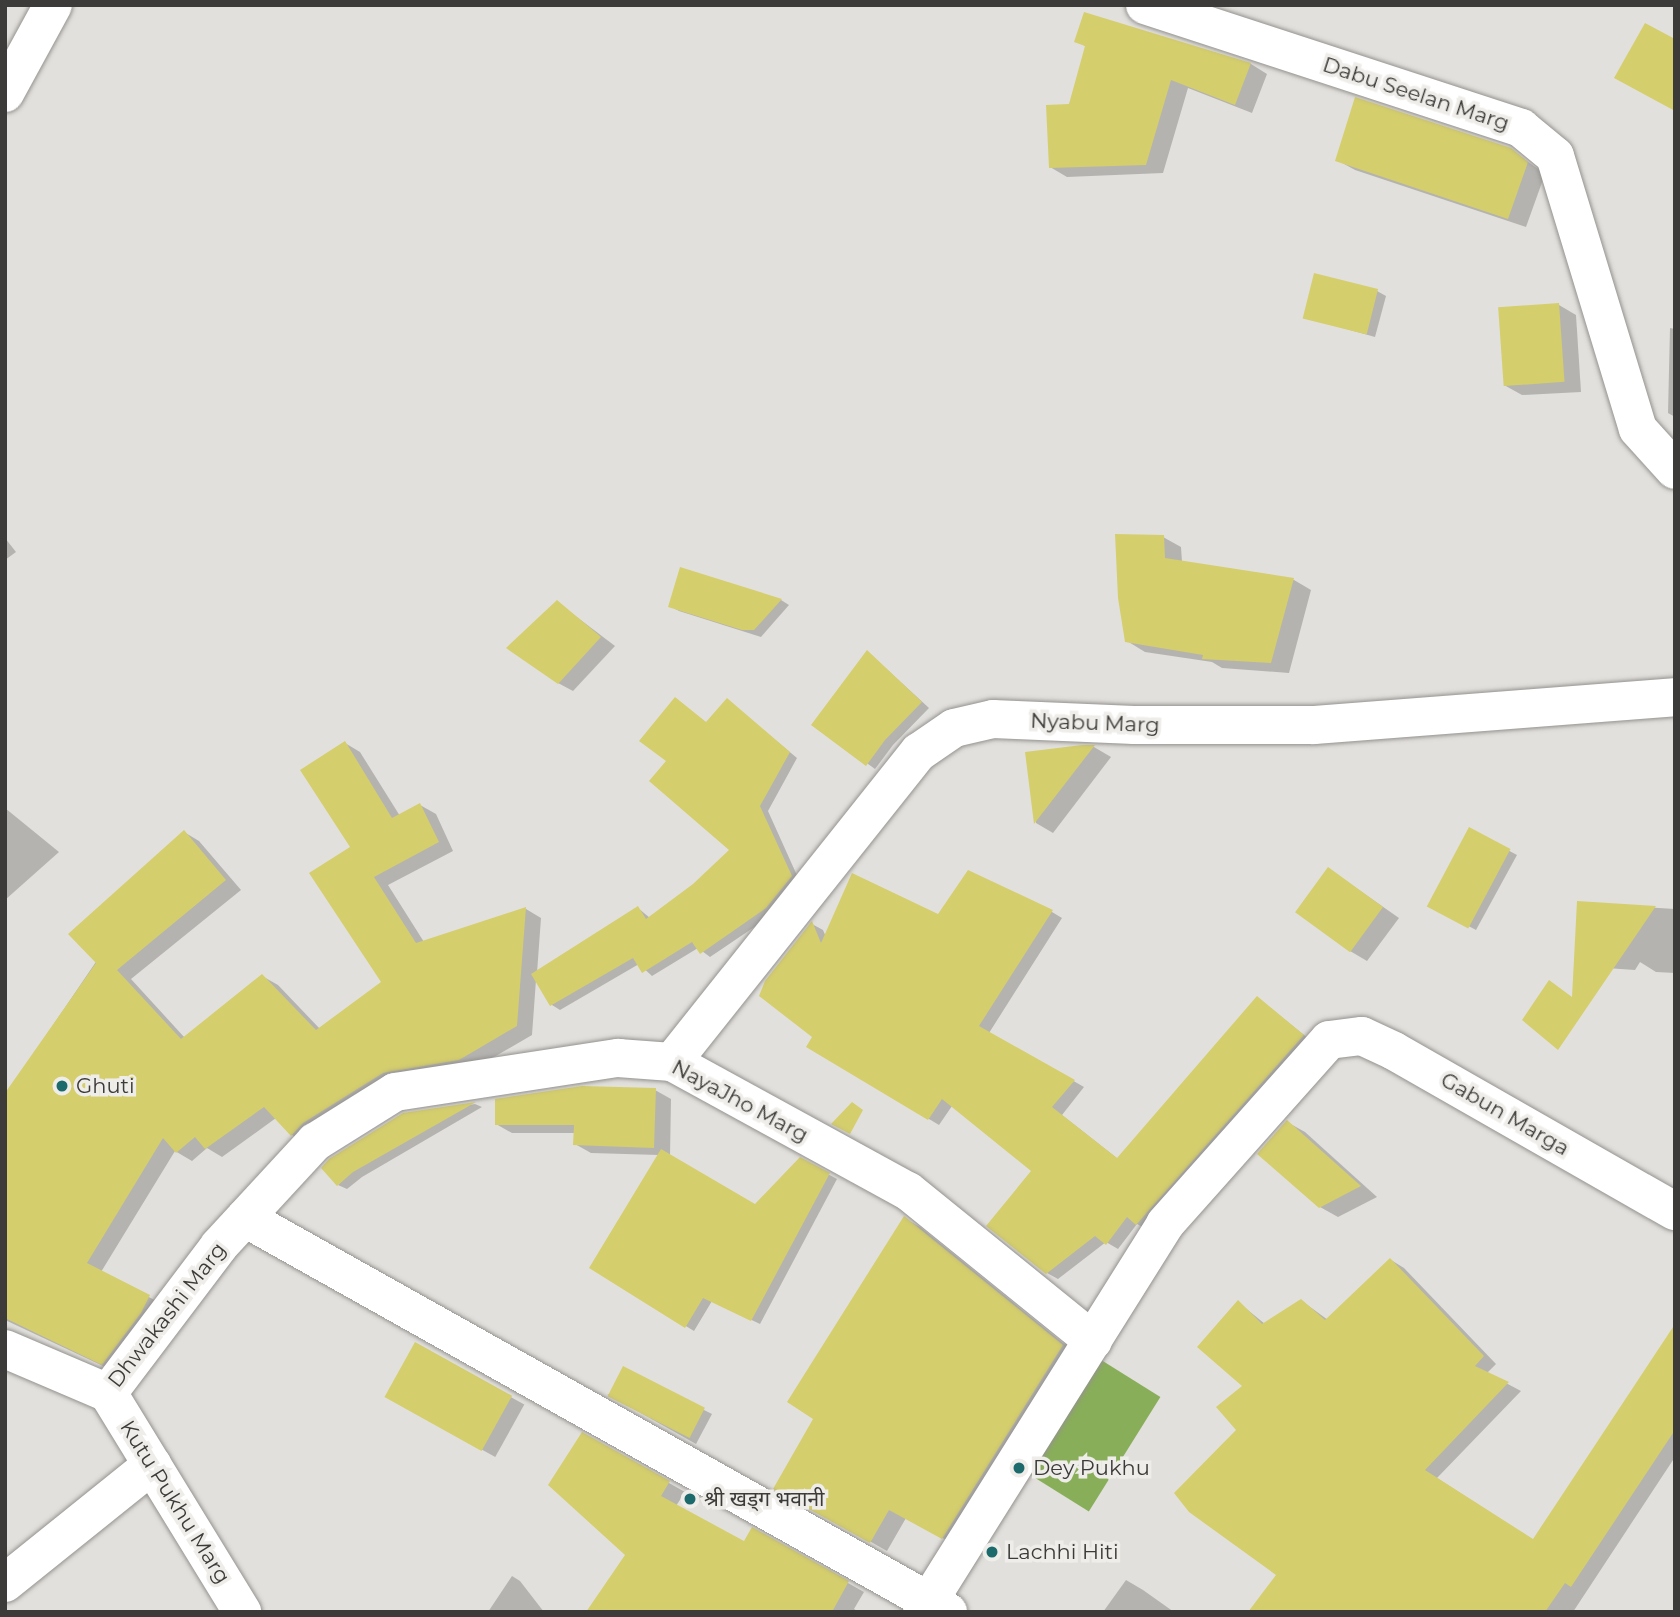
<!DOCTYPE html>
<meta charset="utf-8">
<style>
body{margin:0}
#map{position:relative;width:1680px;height:1617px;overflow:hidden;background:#e2e0dc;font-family:Montserrat,"Noto Sans Devanagari",sans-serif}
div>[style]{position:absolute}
.water>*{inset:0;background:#89ae5a;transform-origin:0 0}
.shadow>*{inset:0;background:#0003;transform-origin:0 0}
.building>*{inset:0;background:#d5ce6d;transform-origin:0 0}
.roads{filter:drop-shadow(0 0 2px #94928f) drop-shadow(0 0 2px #94928f)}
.minor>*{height:38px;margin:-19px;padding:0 19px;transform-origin:19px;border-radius:19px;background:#fff}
.dots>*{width:19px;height:19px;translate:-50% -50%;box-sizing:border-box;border:4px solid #efede9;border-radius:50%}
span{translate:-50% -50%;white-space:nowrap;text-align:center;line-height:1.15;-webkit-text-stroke:7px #efede9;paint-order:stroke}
.street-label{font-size:21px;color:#3c3b39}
.poi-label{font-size:21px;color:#3c3b39}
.left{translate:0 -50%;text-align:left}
.frame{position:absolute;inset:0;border:7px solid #3c3b39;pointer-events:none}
</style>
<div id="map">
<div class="water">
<div style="left:1090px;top:1353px;width:83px;height:135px;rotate:32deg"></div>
</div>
<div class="shadow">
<div style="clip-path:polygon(1085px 14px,1251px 64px,1267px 74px,1252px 113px,1188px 88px,1163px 173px,1067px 177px,1050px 167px,1087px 47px,1076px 41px)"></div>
<div style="clip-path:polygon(1510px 149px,1545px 174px,1526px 227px,1355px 170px,1337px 160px)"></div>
<div style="clip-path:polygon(1377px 291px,1386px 296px,1375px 337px,1304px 317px)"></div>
<div style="clip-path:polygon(1559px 305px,1576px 315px,1581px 392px,1522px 395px,1504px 385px)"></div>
<div style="clip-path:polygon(1670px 328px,1675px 329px,1675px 417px,1668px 413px)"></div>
<div style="clip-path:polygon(1163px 537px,1181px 547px,1182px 562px,1294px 580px,1311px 590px,1289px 673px,1222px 668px,1212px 662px,1145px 652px,1127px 641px)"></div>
<div style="clip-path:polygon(5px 538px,16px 552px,5px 560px)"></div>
<div style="clip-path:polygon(682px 570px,781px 600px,789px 605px,761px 637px,679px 611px,670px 606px)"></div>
<div style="clip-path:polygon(557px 602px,615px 646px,573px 691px,558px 683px)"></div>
<div style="clip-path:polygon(868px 652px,929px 708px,893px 745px,875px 769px,813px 724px)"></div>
<div style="clip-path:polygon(676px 700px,707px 723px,727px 700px,797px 758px,768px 811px,800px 882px,775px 913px,710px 957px,698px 948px,652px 976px,639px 964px,560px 1010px,552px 1005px,536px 980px,532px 1035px,475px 1068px,307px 1143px,292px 1135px,276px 1118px,222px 1157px,207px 1148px,192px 1161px,175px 1151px,101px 1272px,164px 1305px,118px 1373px,5px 1320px,5px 1096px,184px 832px,199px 841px,241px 890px,131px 979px,185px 1038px,262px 976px,278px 985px,321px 1030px,384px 983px,352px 848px,345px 743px,360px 752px,400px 816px,420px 805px,436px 814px,453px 851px,388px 885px,424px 942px,526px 909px,541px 918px,537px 973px,638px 908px,650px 918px,695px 885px,732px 850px,669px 760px)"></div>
<div style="clip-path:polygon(1094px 747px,1111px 757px,1053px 833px,1036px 823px,1027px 754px)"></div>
<div style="clip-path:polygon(5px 808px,59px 852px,5px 900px)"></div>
<div style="clip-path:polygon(1470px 830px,1517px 855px,1476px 930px,1436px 909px)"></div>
<div style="clip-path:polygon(1329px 869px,1399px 918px,1367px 961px,1350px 951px)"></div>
<div style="clip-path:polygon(1578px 903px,1675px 909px,1675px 973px,1656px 972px,1640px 962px,1635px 970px,1592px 967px)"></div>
<div style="clip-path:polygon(1052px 912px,1062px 918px,989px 1033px,1084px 1087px,1062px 1115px,1118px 1159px,1258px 998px,1314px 1043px,1148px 1230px,1137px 1224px,1118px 1249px,1106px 1242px,1058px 1279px,1047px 1273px,1034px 1170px,952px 1106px,939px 1125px,808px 1046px,814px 1036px,812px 924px,823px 930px,826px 937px,939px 916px)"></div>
<div style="clip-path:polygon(655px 1090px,671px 1099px,670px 1157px,755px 1207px,800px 1159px,837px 1179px,760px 1324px,712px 1301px,694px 1331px,591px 1268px,659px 1155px,591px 1153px,575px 1144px,575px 1133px,512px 1133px,496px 1124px)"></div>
<div style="clip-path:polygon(475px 1104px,482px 1107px,362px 1177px,347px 1189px,338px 1185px,403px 1115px)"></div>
<div style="clip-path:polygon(1287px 1122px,1305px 1132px,1377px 1197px,1338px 1217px,1320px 1207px)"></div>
<div style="clip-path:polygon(904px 1218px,920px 1227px,1079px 1356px,959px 1547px,906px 1518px,887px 1551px,776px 1488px,815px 1419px)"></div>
<div style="clip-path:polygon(1391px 1260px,1404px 1268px,1496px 1364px,1487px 1373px,1521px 1391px,1437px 1478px,1534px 1541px,1675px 1371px,1675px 1457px,1573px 1612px,1273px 1612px,1278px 1574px,1239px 1430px,1245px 1386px,1238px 1302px,1265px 1324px,1302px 1301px,1328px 1320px)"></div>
<div style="left:415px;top:1344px;width:125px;height:60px;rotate:29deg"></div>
<div style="clip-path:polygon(607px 1394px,704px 1410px,712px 1414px,696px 1444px)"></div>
<div style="clip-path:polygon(582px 1434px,685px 1492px,676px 1506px,745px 1543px,752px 1529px,864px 1592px,854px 1609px,859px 1612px,589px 1612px,627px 1555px)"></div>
<div style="clip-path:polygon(512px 1576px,520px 1581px,544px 1612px,488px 1612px)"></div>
<div style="clip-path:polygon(1126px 1580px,1143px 1590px,1174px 1612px,1103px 1612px)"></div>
</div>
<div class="building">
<div style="clip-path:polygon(1084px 12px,1251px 63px,1235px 105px,1171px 80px,1146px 165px,1049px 168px,1046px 105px,1069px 104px,1085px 46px,1074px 42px)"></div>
<div style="clip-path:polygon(1645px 23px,1675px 39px,1675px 111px,1614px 78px)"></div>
<div style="clip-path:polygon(1355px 97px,1511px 148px,1528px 162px,1508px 219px,1335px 161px)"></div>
<div style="left:1314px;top:273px;width:66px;height:47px;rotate:14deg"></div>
<div style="left:1559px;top:303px;width:79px;height:61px;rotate:86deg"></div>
<div style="clip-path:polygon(1115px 534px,1164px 535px,1165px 558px,1294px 578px,1271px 663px,1202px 659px,1203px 655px,1125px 642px,1118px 598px)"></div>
<div style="clip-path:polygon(680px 567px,782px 599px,754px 630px,742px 630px,668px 607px)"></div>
<div style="clip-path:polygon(557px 600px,601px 637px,558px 684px,506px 648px)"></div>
<div style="clip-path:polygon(867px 650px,922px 702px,885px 740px,866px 766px,811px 725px)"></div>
<div style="clip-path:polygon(675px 697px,706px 722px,727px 698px,790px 752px,760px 806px,792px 876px,766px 908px,700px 954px,692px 942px,642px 973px,633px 958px,550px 1006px,531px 974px,638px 906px,646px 919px,693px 884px,729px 850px,649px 781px,666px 761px,639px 741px)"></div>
<div style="clip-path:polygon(345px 741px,392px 818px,420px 803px,439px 842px,374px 877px,416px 943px,526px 907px,517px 1026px,459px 1060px,383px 1073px,303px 1123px,291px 1136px,264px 1107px,205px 1149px,195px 1137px,176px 1153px,163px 1138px,87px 1263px,150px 1295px,141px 1313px,102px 1365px,5px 1318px,5px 1093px,96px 963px,68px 934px,184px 830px,226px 880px,117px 970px,181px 1039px,262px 974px,316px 1030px,381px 982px,309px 873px,350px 847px,300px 770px)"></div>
<div style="clip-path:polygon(1082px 745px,1095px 745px,1034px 824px,1025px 752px)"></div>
<div style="left:1469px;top:827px;width:47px;height:90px;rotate:28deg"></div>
<div style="left:1328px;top:867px;width:68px;height:56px;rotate:36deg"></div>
<div style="clip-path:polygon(968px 870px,1053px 910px,979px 1026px,1075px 1080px,1052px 1107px,1117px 1158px,1257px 996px,1304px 1035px,1136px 1225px,1127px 1217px,1106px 1245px,1095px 1236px,1046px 1274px,986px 1226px,1031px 1171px,942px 1099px,928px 1120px,806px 1047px,812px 1037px,759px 996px,765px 981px,812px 921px,821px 943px,852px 873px,938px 914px)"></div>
<div style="clip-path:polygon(1577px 901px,1656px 906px,1558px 1050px,1522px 1020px,1549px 980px,1572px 997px)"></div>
<div style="clip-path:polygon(582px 1086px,656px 1088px,654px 1148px,573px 1145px,574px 1125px,495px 1125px,495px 1099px)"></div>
<div style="clip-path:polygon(476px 1102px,353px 1172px,337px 1186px,321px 1168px,329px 1159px,403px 1113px)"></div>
<div style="clip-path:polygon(852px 1102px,863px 1110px,850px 1134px,831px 1124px)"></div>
<div style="clip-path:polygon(1287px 1120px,1361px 1186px,1319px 1208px,1257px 1154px)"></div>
<div style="clip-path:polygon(661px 1149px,755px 1204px,800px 1157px,830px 1173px,751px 1321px,703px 1298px,685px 1328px,589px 1268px)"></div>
<div style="clip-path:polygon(904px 1216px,1063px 1345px,942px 1539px,889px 1510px,870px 1543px,773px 1489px,813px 1419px,787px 1402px)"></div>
<div style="clip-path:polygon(1390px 1258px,1484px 1356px,1475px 1366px,1509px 1382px,1425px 1470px,1533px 1539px,1675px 1324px,1675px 1430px,1571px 1587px,1565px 1583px,1545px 1612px,1248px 1612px,1276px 1575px,1189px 1512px,1174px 1493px,1236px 1430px,1216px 1407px,1242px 1386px,1197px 1347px,1238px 1300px,1262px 1324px,1301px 1299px,1325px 1320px)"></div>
<div style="left:415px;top:1342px;width:111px;height:63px;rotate:29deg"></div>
<div style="left:623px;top:1366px;width:92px;height:34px;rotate:27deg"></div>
<div style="clip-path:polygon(582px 1432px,670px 1481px,661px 1496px,744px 1541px,752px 1527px,849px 1581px,832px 1612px,586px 1612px,625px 1555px,548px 1485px)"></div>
</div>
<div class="roads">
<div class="minor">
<div style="left:1145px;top:5px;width:396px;rotate:18.1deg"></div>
<div style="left:1521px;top:128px;width:44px;rotate:39.5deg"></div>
<div style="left:1555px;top:156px;width:285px;rotate:73.1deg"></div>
<div style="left:1638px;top:429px;width:55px;rotate:47.9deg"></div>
<div style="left:5px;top:93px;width:100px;rotate:-61.4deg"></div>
<div style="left:672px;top:1062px;width:396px;rotate:-51.5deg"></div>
<div style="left:919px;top:752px;width:42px;rotate:-34.4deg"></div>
<div style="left:954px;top:728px;width:40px;rotate:-13deg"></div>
<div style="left:993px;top:719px;width:141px;rotate:2.4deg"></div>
<div style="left:1134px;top:725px;width:180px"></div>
<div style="left:1314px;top:725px;width:362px;rotate:-4.4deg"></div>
<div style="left:245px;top:1218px;width:806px;rotate:29.27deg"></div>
<div style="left:5px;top:1349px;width:112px;rotate:23.1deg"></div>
<div style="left:108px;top:1393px;width:184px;rotate:-52.9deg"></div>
<div style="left:219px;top:1246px;width:142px;rotate:-47.3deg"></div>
<div style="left:315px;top:1142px;width:94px;rotate:-32deg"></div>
<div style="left:395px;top:1092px;width:226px;rotate:-8.7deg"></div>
<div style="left:618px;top:1058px;width:54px;rotate:4.2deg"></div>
<div style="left:672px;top:1062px;width:269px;rotate:28.7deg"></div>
<div style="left:908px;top:1191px;width:238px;rotate:39deg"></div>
<div style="left:108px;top:1393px;width:257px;rotate:58.5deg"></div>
<div style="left:5px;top:1583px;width:189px;rotate:-38.8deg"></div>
<div style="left:922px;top:1612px;width:458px;rotate:-57.9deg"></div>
<div style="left:1165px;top:1224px;width:246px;rotate:-48.3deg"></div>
<div style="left:1329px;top:1040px;width:33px;rotate:-7deg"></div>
<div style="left:1362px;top:1036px;width:35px;rotate:25deg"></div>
<div style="left:1394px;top:1051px;width:323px;rotate:29.7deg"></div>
</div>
</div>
<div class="dots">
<div style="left:62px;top:1086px;background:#1d6a6c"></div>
<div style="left:1019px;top:1468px;background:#1d6a6c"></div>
<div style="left:690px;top:1499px;background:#1d6a6c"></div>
<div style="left:992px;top:1552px;background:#1d6a6c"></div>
</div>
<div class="street-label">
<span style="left:1416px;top:94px;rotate:18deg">Dabu Seelan Marg</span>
<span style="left:1095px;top:723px;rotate:2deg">Nyabu Marg</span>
<span style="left:740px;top:1101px;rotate:28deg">NayaJho Marg</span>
<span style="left:1505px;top:1114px;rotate:30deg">Gabun Marga</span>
<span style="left:167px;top:1315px;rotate:-52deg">Dhwakashi Marg</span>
<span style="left:175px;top:1502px;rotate:58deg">Kutu Pukhu Marg</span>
</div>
<div class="poi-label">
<span class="left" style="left:76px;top:1086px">Ghuti</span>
<span class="left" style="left:1033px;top:1468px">Dey Pukhu</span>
<span class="left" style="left:704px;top:1499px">श्री खड्ग भवानी</span>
<span class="left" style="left:1006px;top:1552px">Lachhi Hiti</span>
</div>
<div class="frame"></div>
</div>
